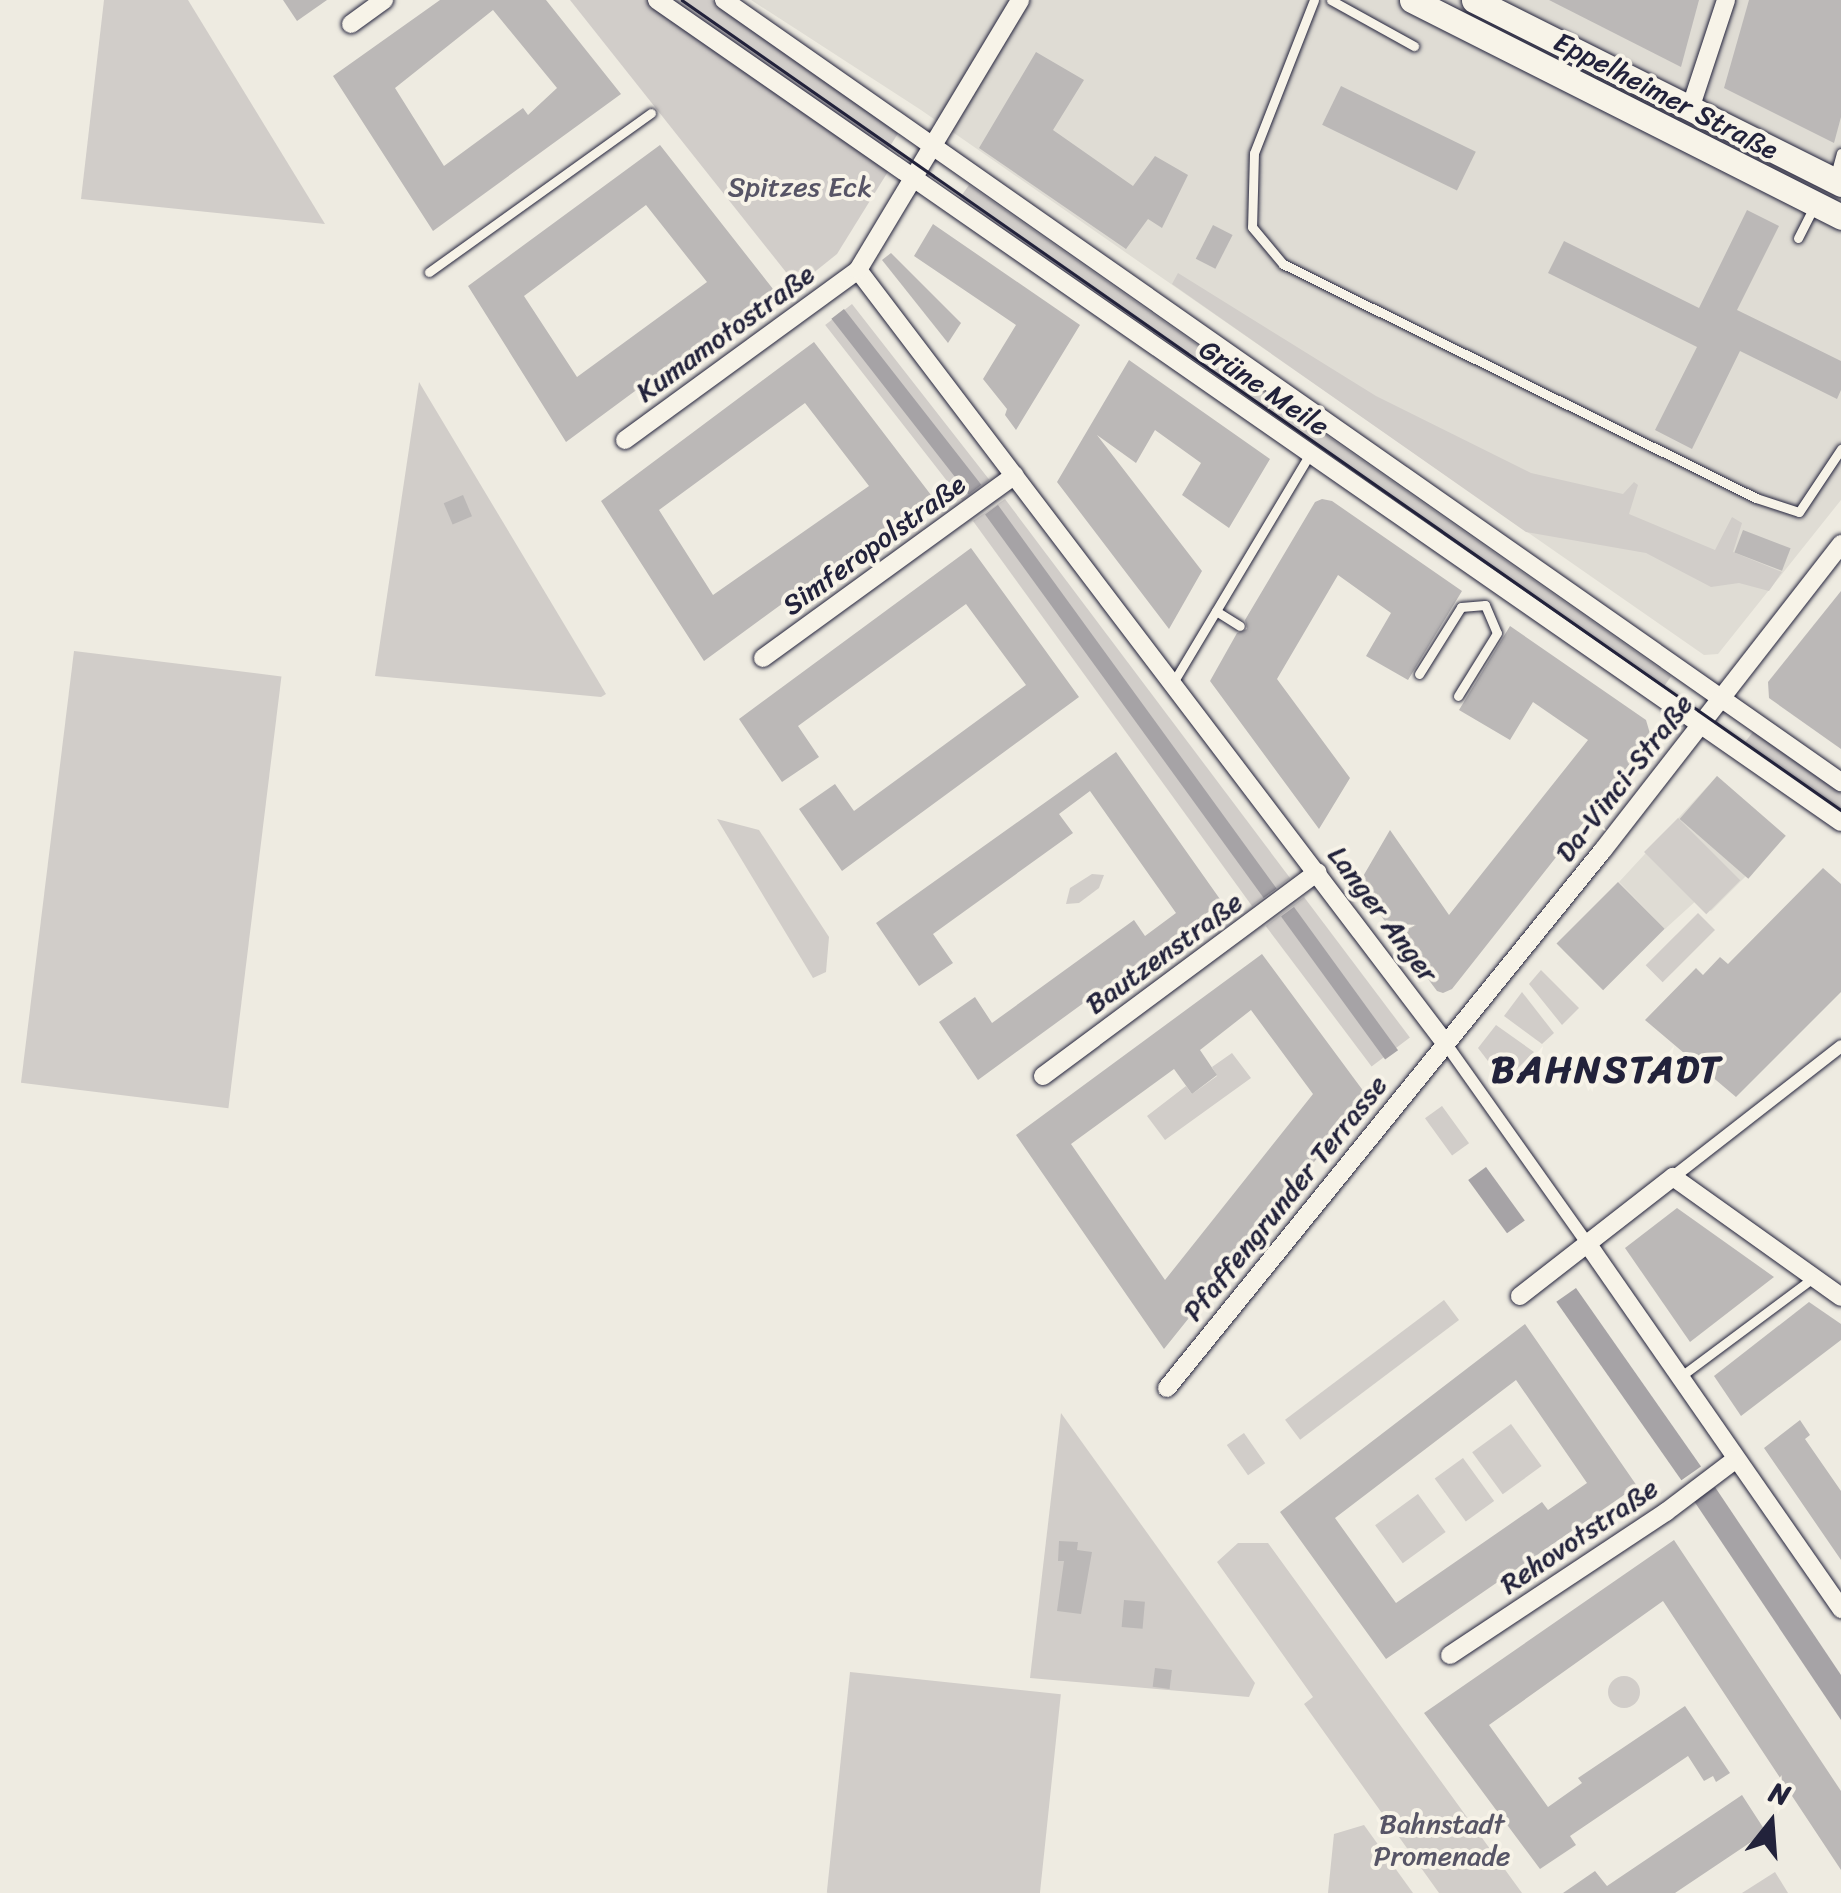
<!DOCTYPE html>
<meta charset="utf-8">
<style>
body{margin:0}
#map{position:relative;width:1841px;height:1893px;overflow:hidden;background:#eeebe1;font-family:Sriracha,sans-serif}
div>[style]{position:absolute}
.built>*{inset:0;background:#dfdcd4}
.green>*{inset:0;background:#d1cdc9;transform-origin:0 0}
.round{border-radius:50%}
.water>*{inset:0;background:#a6a3a6;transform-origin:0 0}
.building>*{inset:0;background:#bbb8b7;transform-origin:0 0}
.roads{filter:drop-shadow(0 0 2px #22223b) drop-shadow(0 0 2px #22223b)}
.service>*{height:9px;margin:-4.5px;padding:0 4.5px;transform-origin:4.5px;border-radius:4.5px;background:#f7f3e8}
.pedestrian>*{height:12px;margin:-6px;padding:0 6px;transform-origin:6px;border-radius:6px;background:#f7f3e8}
.minor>*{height:18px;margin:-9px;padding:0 9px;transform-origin:9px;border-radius:9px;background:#f7f3e8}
.secondary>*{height:25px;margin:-12.5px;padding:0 12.5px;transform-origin:12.5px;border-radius:12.5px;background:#f7f3e8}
.tram>*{height:2.5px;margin:-1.25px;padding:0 1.25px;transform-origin:1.25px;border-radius:1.25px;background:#22223b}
span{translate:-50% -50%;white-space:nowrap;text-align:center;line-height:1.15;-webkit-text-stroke:8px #f7f3e8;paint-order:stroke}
.street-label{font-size:28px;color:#22223b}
.park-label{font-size:28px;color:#575566}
.district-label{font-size:38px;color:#22223b;font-weight:700;letter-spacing:2.5px}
.north{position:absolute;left:1721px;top:1773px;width:100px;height:100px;-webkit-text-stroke:8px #f7f3e8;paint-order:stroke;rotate:17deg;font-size:28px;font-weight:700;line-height:40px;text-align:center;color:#22223b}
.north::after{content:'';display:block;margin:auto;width:35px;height:45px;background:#22223b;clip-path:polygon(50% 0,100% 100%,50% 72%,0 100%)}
</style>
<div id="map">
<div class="built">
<div style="clip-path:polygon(751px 0,1841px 0,1841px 500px,1718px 654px,1704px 655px,921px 110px)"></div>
<div style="clip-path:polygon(1717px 776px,1786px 836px,1711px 911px,1698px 899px,1665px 929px,1619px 882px)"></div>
</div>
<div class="green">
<div style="clip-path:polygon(104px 0,188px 0,325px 224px,81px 199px)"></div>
<div style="clip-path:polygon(570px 0,648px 0,889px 170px,837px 254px,797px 286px)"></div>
<div style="clip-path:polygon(667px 0,712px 0,899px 132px,885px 154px)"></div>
<div style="left:969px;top:185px;width:857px;height:19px;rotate:35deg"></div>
<div style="clip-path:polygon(1178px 273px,1376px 396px,1531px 473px,1623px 494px,1634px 482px,1638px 485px,1629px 514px,1715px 550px,1732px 517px,1742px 523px,1733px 552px,1782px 572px,1769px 591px,1739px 583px,1711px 587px,1646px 553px,1526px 532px,1172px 284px)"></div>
<div style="left:852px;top:304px;width:223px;height:34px;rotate:52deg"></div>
<div style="clip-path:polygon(419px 382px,606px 694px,601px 697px,375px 676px)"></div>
<div style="clip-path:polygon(1005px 499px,1290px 878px,1252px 906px,973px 521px)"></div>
<div style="left:74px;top:651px;width:209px;height:435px;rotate:7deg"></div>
<div style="clip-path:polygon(1753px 732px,1841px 793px,1841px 817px,1741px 747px)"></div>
<div style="left:1678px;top:818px;width:88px;height:48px;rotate:45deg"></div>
<div style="clip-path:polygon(717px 819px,759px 830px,829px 937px,826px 972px,813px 978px)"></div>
<div style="clip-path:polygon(1092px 874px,1104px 875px,1099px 888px,1079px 903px,1066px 904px,1070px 888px)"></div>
<div style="left:1304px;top:897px;width:176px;height:48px;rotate:53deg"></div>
<div style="left:1698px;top:913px;width:24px;height:74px;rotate:45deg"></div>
<div style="clip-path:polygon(1541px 970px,1579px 1008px,1562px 1025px,1529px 984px)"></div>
<div style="clip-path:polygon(1522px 992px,1554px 1033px,1542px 1044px,1504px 1016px)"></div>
<div style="clip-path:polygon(1496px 1025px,1534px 1052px,1504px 1082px,1478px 1048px)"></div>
<div style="clip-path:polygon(1232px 1053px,1251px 1078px,1165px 1140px,1147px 1116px,1186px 1086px,1192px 1094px,1217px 1076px,1212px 1067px)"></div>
<div style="left:1442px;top:1106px;width:46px;height:21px;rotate:54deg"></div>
<div style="left:1444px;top:1300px;width:25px;height:199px;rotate:53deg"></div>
<div style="clip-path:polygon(1061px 1413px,1255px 1683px,1249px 1697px,1030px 1678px)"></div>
<div style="left:1511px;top:1424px;width:52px;height:48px;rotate:54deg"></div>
<div style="left:1244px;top:1433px;width:37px;height:21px;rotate:55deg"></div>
<div style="left:1463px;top:1458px;width:53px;height:35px;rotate:54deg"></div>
<div style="left:1418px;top:1494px;width:47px;height:53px;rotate:54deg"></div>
<div style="clip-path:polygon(1238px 1543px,1268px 1543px,1522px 1893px,1439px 1893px,1304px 1704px,1313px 1697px,1217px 1562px)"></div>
<div style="left:850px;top:1672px;width:212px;height:222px;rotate:6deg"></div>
<div class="round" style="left:1608px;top:1676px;width:32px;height:32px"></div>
<div style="clip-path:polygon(1364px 1825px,1413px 1893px,1328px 1893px,1334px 1834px)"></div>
<div style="clip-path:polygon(1775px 1872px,1788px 1893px,1742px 1893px)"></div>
</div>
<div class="water">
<div style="left:844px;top:309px;width:223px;height:16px;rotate:52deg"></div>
<div style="left:998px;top:505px;width:474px;height:16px;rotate:54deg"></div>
<div style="left:1294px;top:907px;width:177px;height:16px;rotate:54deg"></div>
<div style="left:1486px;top:1167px;width:66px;height:22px;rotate:54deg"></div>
<div style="left:1576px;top:1288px;width:218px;height:24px;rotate:55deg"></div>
<div style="clip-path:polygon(1715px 1487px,1841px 1675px,1841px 1720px,1694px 1501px)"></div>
</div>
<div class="building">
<div style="clip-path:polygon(283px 0,327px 0,297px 21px)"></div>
<div style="clip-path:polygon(evenodd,440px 0,546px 0,621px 94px,433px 231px,333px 76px,440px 0,493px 10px,557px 88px,528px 115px,523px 108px,444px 166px,395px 88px,493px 10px)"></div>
<div style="clip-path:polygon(1549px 0,1699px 0,1681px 67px)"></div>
<div style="clip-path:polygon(1749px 0,1841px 0,1841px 117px,1834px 143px,1724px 88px)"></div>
<div style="clip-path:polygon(1036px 52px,1084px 80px,1053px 130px,1133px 186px,1155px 156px,1188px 175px,1162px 228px,1148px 219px,1126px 249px,979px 148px)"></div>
<div style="left:1341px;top:86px;width:150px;height:43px;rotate:26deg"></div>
<div style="clip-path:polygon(evenodd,660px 145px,773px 289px,566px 442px,468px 286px,660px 145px,646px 205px,707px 282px,577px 377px,524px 296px,646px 205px)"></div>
<div style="clip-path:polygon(1747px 210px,1779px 226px,1737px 310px,1841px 361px,1841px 390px,1837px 399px,1740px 351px,1692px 449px,1655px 430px,1697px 347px,1548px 273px,1564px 241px,1699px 308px)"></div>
<div style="clip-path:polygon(933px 224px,1080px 325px,1016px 430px,1005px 415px,1007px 409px,983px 379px,1016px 325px,914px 256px)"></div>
<div style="left:1213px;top:225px;width:22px;height:38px;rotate:27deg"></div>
<div style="clip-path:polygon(891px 253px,961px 323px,948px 343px,882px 260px)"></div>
<div style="clip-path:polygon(evenodd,814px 342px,931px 495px,704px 661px,601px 501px,814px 342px,805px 403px,869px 486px,713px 595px,659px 510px,805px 403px)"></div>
<div style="clip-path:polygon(1129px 360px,1270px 459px,1229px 528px,1182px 495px,1201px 463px,1155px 430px,1136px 463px,1097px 435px,1202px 571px,1169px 629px,1057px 482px)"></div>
<div style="left:463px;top:495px;width:23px;height:21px;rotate:67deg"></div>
<div style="clip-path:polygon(1322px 499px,1332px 501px,1462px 591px,1408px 680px,1366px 656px,1391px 613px,1338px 575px,1277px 679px,1350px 778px,1319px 829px,1210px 681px,1237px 633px,1247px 629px,1245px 620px,1315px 502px)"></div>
<div style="left:1743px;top:530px;width:51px;height:24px;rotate:21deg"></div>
<div style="clip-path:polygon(971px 548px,1079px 697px,842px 871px,799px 809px,835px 784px,854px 811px,1026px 685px,966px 604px,798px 726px,819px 757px,782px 782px,739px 719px)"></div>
<div style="clip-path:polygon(1841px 591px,1841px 749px,1769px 698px,1768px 682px)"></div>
<div style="clip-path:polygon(1510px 626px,1646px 720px,1651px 737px,1452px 989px,1443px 993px,1437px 991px,1358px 885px,1390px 830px,1449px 915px,1588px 740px,1533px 702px,1510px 740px,1459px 710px)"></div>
<div style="clip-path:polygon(1116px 752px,1222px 902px,978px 1080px,939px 1022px,975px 997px,992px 1023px,1134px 920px,1145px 936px,1176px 913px,1090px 791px,1059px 814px,1073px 833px,933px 934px,953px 963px,919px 986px,876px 923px)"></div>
<div style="left:1717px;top:776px;width:91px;height:57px;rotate:41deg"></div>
<div style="clip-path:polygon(1823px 868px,1841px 884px,1841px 992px,1736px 1097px,1645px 1020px,1696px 968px,1703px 975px,1720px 957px,1728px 964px)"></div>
<div style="left:1618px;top:882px;width:66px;height:87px;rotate:45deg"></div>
<div style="clip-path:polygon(evenodd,1262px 954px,1367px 1096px,1164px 1349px,1016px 1135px,1262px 954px,1251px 1010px,1313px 1094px,1165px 1280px,1071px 1144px,1174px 1069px,1192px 1094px,1217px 1075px,1200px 1050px,1251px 1010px)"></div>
<div style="clip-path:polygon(1677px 1208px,1774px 1277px,1690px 1342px,1625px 1248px)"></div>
<div style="clip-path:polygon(1809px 1302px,1841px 1324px,1841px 1340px,1741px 1416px,1714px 1376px)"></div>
<div style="clip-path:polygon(evenodd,1525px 1324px,1637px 1486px,1386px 1659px,1280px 1512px,1525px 1324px,1516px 1380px,1587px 1483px,1548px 1510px,1542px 1502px,1396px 1603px,1335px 1518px,1516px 1380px)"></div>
<div style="clip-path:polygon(1800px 1420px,1810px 1435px,1805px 1439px,1841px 1491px,1841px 1560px,1764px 1448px)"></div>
<div style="clip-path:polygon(1674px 1540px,1841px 1791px,1841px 1870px,1663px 1601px,1489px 1725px,1548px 1807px,1582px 1783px,1578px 1778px,1685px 1706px,1730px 1773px,1716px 1782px,1713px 1776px,1704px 1781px,1688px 1756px,1570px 1836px,1576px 1845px,1540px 1869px,1424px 1713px)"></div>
<div style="clip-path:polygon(1059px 1541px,1078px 1542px,1077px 1550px,1092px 1552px,1081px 1614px,1057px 1611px,1064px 1561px,1058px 1561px)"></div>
<div style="left:1124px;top:1600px;width:21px;height:27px;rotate:5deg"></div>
<div style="left:1155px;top:1668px;width:17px;height:19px;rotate:7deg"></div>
<div style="clip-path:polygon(1742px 1795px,1766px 1832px,1675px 1893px,1563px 1893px,1595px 1871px,1607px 1886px)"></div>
</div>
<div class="roads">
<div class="service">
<div style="left:1314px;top:0;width:164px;rotate:111.4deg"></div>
<div style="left:1254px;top:153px;width:74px;rotate:91.5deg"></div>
<div style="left:1252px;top:227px;width:48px;rotate:50deg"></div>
<div style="left:1283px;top:264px;width:528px;rotate:26.32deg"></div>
<div style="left:1756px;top:498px;width:45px;rotate:18deg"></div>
<div style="left:1799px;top:512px;width:76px;rotate:-56.3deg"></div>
<div style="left:1331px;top:0;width:95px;rotate:29deg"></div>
<div style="left:1834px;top:179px;width:27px;rotate:-75deg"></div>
<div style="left:1798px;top:238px;width:37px;rotate:-63deg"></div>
<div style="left:429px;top:272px;width:273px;rotate:-35.6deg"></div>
<div style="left:1216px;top:611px;width:28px;rotate:32deg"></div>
<div style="left:1419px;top:674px;width:79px;rotate:-57.9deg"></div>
<div style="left:1461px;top:607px;width:24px;rotate:-5deg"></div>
<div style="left:1485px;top:605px;width:30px;rotate:67deg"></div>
<div style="left:1497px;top:633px;width:74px;rotate:121.8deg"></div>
<div style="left:1174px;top:681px;width:267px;rotate:-59.1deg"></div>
<div style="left:1680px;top:1377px;width:166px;rotate:-36.7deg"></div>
</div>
<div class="pedestrian">
<div style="left:1446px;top:1044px;width:244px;rotate:54.7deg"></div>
<div style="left:1673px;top:1177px;width:213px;rotate:-37.9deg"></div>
</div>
<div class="minor">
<div style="left:657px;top:0;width:1441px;rotate:34.77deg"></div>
<div style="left:724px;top:0;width:1364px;rotate:35deg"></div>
<div style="left:351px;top:24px;width:41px;rotate:-36deg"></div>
<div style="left:1690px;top:109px;width:115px;rotate:-71.7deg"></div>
<div style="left:858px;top:270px;width:972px;rotate:52.78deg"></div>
<div style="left:625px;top:440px;width:288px;rotate:-36.1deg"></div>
<div style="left:858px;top:270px;width:315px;rotate:-59deg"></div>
<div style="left:763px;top:658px;width:311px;rotate:-36deg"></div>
<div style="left:1043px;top:1076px;width:342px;rotate:-36.6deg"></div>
<div style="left:1587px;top:1243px;width:446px;rotate:55.2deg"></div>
<div style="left:1520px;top:1296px;width:194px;rotate:-37.9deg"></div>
<div style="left:1673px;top:1177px;width:206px;rotate:35.5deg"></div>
<div style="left:1167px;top:1388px;width:692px;rotate:-50.98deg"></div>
<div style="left:1603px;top:850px;width:388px;rotate:-52.1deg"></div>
<div style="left:1450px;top:1655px;width:259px;rotate:-33.5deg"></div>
<div style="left:1666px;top:1512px;width:88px;rotate:-37.1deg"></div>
</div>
<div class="secondary">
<div style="left:1412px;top:0;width:481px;rotate:26.8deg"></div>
<div style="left:1474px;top:0;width:411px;rotate:26.6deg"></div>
</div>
</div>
<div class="tram">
<div style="left:682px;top:0;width:1414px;rotate:34.95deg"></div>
</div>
<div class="street-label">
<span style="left:1666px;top:96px;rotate:27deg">Eppelheimer Straße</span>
<span style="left:725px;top:333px;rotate:-36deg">Kumamotostraße</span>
<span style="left:1264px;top:388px;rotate:34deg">Grüne Meile</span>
<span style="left:874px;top:545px;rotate:-36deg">Simferopolstraße</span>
<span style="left:1624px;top:778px;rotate:-52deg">Da-Vinci-Straße</span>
<span style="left:1383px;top:914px;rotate:53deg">Langer Anger</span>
<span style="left:1164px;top:953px;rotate:-36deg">Bautzenstraße</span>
<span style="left:1285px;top:1198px;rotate:-51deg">Pfaffengrunder Terrasse</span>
<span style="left:1579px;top:1536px;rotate:-34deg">Rehovotstraße</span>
</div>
<div class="park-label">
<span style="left:800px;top:187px">Spitzes Eck</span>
<span style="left:1442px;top:1840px">Bahnstadt<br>Promenade</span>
</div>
<div class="district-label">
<span style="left:1607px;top:1070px">BAHNSTADT</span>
</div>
<div class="north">N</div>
</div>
